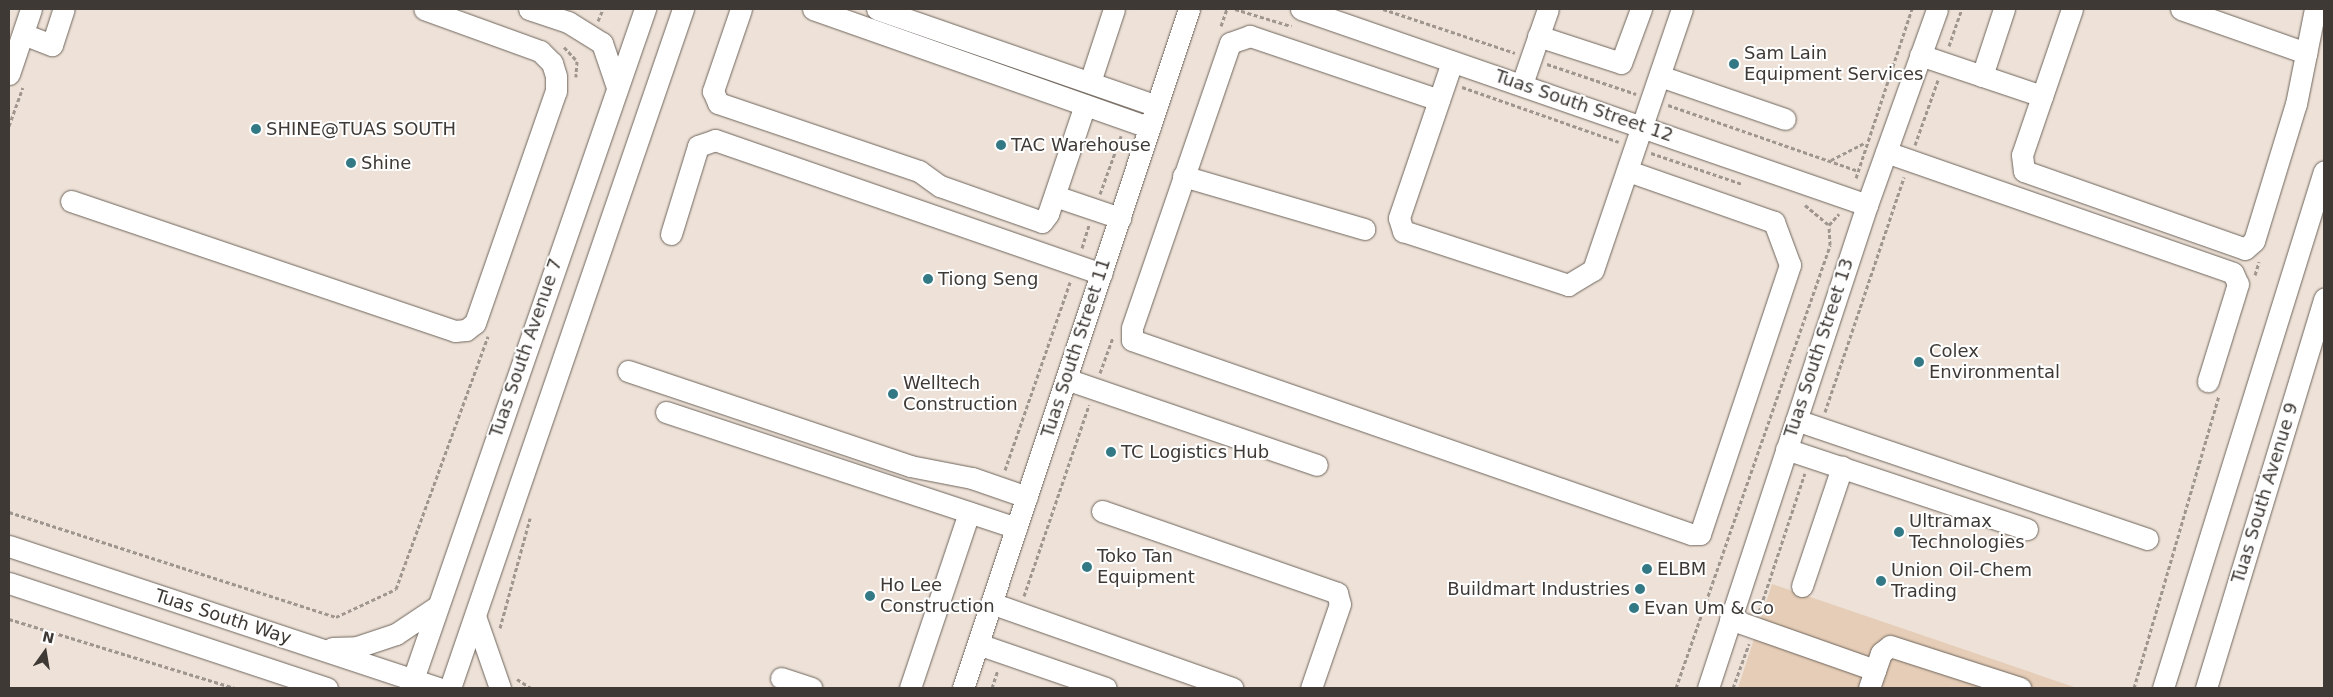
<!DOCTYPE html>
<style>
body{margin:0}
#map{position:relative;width:2333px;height:697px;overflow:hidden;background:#eee2d8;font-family:"DejaVu Sans",sans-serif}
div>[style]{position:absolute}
.green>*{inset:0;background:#e5cdb7}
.path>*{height:3px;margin-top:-1.5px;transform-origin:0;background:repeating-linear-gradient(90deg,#9f968f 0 4px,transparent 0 6.5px)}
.roads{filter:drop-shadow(0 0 1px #6e645b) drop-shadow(0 0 1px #6e645b)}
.minor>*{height:21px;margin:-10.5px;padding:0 10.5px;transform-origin:10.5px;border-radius:10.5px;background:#fff}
.dots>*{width:14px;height:14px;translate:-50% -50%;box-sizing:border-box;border:2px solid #fff;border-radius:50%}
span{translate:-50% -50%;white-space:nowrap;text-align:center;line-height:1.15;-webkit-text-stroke:4px #fff;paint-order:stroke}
.poi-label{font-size:18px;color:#3e3935}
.left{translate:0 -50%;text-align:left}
.right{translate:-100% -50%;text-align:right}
.street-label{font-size:18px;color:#3e3935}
.frame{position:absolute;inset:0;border:10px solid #3e3935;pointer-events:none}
.north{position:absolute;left:20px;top:627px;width:50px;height:50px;-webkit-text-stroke:4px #fff;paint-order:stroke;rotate:13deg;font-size:14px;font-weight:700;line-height:20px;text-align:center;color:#3e3935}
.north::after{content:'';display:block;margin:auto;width:18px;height:22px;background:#3e3935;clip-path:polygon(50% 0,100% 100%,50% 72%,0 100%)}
</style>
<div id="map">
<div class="green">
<div style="clip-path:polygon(1772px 584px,2077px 688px,1738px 688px)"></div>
</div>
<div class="path">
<div style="left:1235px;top:9px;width:59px;rotate:16.9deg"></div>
<div style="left:1383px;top:9px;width:139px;rotate:18.4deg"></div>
<div style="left:598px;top:21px;width:13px;rotate:-67deg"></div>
<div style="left:1221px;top:26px;width:18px;rotate:-71deg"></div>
<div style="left:1949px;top:46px;width:39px;rotate:-71deg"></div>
<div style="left:564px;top:47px;width:19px;rotate:47deg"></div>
<div style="left:577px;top:61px;width:16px;rotate:94deg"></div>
<div style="left:1547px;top:64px;width:94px;rotate:18.6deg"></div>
<div style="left:1462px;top:87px;width:166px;rotate:19.3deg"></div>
<div style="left:1668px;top:105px;width:199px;rotate:19.1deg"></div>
<div style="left:9px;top:126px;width:41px;rotate:-70.3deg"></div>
<div style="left:1915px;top:145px;width:69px;rotate:-70.5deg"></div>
<div style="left:1651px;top:153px;width:96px;rotate:18.8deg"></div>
<div style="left:1831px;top:160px;width:38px;rotate:-27deg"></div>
<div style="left:1856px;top:178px;width:178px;rotate:-71.7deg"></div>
<div style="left:1100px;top:194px;width:62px;rotate:-70.1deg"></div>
<div style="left:1805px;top:205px;width:31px;rotate:40deg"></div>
<div style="left:1082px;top:248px;width:24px;rotate:-73deg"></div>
<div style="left:2255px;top:275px;width:14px;rotate:-73deg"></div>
<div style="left:1100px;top:373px;width:38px;rotate:-70deg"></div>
<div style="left:1825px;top:412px;width:248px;rotate:-71.4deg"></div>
<div style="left:1005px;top:470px;width:199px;rotate:-70.9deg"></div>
<div style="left:9px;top:512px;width:343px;rotate:17.8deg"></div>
<div style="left:336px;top:617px;width:66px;rotate:-25deg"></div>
<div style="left:396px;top:589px;width:269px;rotate:-70deg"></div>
<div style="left:1024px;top:596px;width:202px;rotate:-71.2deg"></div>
<div style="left:1759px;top:612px;width:146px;rotate:-71.7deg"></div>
<div style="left:9px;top:619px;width:236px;rotate:17deg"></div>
<div style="left:500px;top:628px;width:114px;rotate:-74.7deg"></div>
<div style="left:517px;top:679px;width:17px;rotate:33deg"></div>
<div style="left:992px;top:688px;width:19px;rotate:-72deg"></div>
<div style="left:1676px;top:688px;width:469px;rotate:-70.8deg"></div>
<div style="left:1830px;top:245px;width:20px;rotate:-93deg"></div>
<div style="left:1829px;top:225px;width:15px;rotate:-48deg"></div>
<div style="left:1733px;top:688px;width:47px;rotate:-70deg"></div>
<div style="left:2134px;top:688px;width:304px;rotate:-73.8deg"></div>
</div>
<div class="roads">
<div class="minor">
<div style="left:529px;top:9px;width:41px;rotate:18.4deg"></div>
<div style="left:568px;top:22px;width:40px;rotate:32deg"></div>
<div style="left:602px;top:43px;width:46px;rotate:71.2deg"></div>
<div style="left:741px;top:9px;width:87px;rotate:108.9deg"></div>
<div style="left:713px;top:91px;width:13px;rotate:67deg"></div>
<div style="left:718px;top:103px;width:212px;rotate:18.7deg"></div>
<div style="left:919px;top:171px;width:26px;rotate:36deg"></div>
<div style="left:940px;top:186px;width:108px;rotate:19.4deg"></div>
<div style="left:1042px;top:222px;width:10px;rotate:-53deg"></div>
<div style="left:1048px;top:214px;width:115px;rotate:-71.3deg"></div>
<div style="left:813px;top:9px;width:357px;rotate:19.4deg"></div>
<div style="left:877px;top:9px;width:296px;rotate:19.1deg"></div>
<div style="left:1301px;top:9px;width:599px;rotate:19.1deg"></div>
<div style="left:2072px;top:9px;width:154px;rotate:108.9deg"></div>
<div style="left:2022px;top:155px;width:16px;rotate:83deg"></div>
<div style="left:2024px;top:171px;width:234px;rotate:19.4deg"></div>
<div style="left:2245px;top:249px;width:12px;rotate:-42deg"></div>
<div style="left:2254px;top:241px;width:143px;rotate:-73deg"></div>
<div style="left:2296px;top:104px;width:97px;rotate:-78.7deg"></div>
<div style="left:2181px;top:9px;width:133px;rotate:19.4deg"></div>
<div style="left:23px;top:34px;width:31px;rotate:21deg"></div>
<div style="left:52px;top:45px;width:38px;rotate:-72deg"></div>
<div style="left:1538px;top:36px;width:87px;rotate:18deg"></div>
<div style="left:1621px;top:63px;width:58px;rotate:-69.7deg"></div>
<div style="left:1920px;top:55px;width:129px;rotate:18.6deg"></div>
<div style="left:1452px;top:62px;width:165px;rotate:108.8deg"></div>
<div style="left:1399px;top:218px;width:14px;rotate:73deg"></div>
<div style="left:1403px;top:231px;width:174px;rotate:18.1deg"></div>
<div style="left:1568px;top:285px;width:29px;rotate:-31deg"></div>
<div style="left:1593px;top:270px;width:276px;rotate:-71.2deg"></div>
<div style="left:9px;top:74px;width:69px;rotate:-71.3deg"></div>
<div style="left:1660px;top:76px;width:132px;rotate:19deg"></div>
<div style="left:1982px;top:76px;width:71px;rotate:-71.8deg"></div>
<div style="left:1090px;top:82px;width:77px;rotate:-71.8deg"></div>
<div style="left:1522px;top:84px;width:79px;rotate:-70.9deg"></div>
<div style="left:1439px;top:100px;width:200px;rotate:-161.3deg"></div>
<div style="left:1250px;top:36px;width:21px;rotate:161deg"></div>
<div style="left:1230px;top:43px;width:301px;rotate:109deg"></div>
<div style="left:1132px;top:328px;width:12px;rotate:90deg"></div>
<div style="left:1132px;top:340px;width:592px;rotate:19.14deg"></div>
<div style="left:1691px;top:534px;width:9px"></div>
<div style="left:1700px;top:534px;width:284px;rotate:-71.5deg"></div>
<div style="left:1790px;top:265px;width:46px;rotate:-110.4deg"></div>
<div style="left:1774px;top:222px;width:155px;rotate:-160.7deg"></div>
<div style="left:1886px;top:152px;width:367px;rotate:19.2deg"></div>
<div style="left:2233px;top:273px;width:12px;rotate:66deg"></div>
<div style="left:2238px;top:284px;width:102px;rotate:107.2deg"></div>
<div style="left:1183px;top:176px;width:189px;rotate:16.3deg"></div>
<div style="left:1055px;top:196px;width:69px;rotate:18.7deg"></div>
<div style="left:71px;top:201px;width:405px;rotate:18.7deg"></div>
<div style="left:455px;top:331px;width:11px;rotate:-5deg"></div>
<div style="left:466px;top:330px;width:11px;rotate:-38deg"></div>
<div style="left:475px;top:323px;width:246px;rotate:-70.8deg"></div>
<div style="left:556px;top:91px;width:15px;rotate:-90deg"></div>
<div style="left:556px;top:76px;width:14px;rotate:-107deg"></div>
<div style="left:552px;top:63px;width:17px;rotate:-135deg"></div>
<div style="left:540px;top:51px;width:123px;rotate:-160.1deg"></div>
<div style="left:671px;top:234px;width:92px;rotate:-72.9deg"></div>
<div style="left:698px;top:146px;width:18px;rotate:-19deg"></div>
<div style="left:715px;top:140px;width:409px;rotate:19.1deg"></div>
<div style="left:628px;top:371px;width:298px;rotate:18.6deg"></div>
<div style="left:910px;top:466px;width:63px;rotate:11deg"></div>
<div style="left:972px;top:478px;width:58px;rotate:19.1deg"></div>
<div style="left:1066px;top:379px;width:265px;rotate:18.9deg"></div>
<div style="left:666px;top:412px;width:369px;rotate:18.3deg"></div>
<div style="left:1796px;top:420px;width:371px;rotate:18.7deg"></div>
<div style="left:1786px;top:449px;width:254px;rotate:18.4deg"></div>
<div style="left:1102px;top:511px;width:249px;rotate:19.2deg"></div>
<div style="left:1337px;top:593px;width:11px;rotate:75deg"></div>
<div style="left:1340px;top:604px;width:89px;rotate:109deg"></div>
<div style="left:9px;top:546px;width:452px;rotate:18.3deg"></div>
<div style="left:9px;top:583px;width:335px;rotate:18.3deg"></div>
<div style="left:1802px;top:586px;width:126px;rotate:-71.4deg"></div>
<div style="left:991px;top:603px;width:256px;rotate:19.4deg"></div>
<div style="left:476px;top:619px;width:73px;rotate:70.8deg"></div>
<div style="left:1730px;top:619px;width:154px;rotate:19.4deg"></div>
<div style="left:978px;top:644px;width:135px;rotate:19deg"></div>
<div style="left:332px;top:648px;width:25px;rotate:-2deg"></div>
<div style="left:357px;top:647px;width:41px;rotate:-18.4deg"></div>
<div style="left:396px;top:634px;width:50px;rotate:-33.7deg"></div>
<div style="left:781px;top:678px;width:32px;rotate:18deg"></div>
<div style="left:410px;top:688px;width:719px;rotate:-70.91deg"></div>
<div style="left:450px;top:688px;width:718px;rotate:-71.06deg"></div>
<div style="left:910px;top:688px;width:185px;rotate:-71.4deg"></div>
<div style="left:963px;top:688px;width:716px;rotate:-71.59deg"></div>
<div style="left:1708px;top:688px;width:508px;rotate:-71.78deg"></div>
<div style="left:1867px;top:205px;width:208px;rotate:-70.3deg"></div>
<div style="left:1869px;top:688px;width:37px;rotate:-71deg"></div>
<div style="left:1881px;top:653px;width:11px;rotate:-38deg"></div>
<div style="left:1890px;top:646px;width:137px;rotate:17.9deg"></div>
<div style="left:2163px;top:688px;width:541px;rotate:-72.7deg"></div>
<div style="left:2206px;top:688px;width:407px;rotate:-73.1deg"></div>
</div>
</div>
<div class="dots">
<div style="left:1734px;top:64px;background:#337985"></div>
<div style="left:256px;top:129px;background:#337985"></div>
<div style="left:1001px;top:145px;background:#337985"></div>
<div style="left:351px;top:163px;background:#337985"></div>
<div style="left:928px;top:279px;background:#337985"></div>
<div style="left:1919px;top:362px;background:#337985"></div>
<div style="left:893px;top:394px;background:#337985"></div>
<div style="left:1111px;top:452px;background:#337985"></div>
<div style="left:1899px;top:532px;background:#337985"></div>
<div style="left:1087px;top:567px;background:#337985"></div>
<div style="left:1647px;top:569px;background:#337985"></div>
<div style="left:1881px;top:581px;background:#337985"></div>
<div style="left:1640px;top:589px;background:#337985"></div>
<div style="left:870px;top:596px;background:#337985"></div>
<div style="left:1634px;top:608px;background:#337985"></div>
</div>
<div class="poi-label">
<span class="left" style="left:1744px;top:64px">Sam Lain<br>Equipment Services</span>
<span class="left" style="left:266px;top:129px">SHINE@TUAS SOUTH</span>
<span class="left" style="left:1011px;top:145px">TAC Warehouse</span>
<span class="left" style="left:361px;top:163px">Shine</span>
<span class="left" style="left:938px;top:279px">Tiong Seng</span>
<span class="left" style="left:1929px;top:362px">Colex<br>Environmental</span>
<span class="left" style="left:903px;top:394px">Welltech<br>Construction</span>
<span class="left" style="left:1121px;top:452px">TC Logistics Hub</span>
<span class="left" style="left:1909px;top:532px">Ultramax<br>Technologies</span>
<span class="left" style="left:1097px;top:567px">Toko Tan<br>Equipment</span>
<span class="left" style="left:1657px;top:569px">ELBM</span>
<span class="left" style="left:1891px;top:581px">Union Oil-Chem<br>Trading</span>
<span class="left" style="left:880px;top:596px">Ho Lee<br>Construction</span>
<span class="right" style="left:1630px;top:589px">Buildmart Industries</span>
<span class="left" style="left:1644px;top:608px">Evan Um &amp; Co</span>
</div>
<div class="street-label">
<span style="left:1584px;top:106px;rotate:19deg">Tuas South Street 12</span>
<span style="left:526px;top:348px;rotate:-71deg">Tuas South Avenue 7</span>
<span style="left:1076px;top:348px;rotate:-72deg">Tuas South Street 11</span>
<span style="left:1819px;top:348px;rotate:-72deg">Tuas South Street 13</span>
<span style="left:2265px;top:493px;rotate:-73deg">Tuas South Avenue 9</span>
<span style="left:223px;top:617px;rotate:18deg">Tuas South Way</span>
</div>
<div class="frame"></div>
<div class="north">N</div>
</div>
